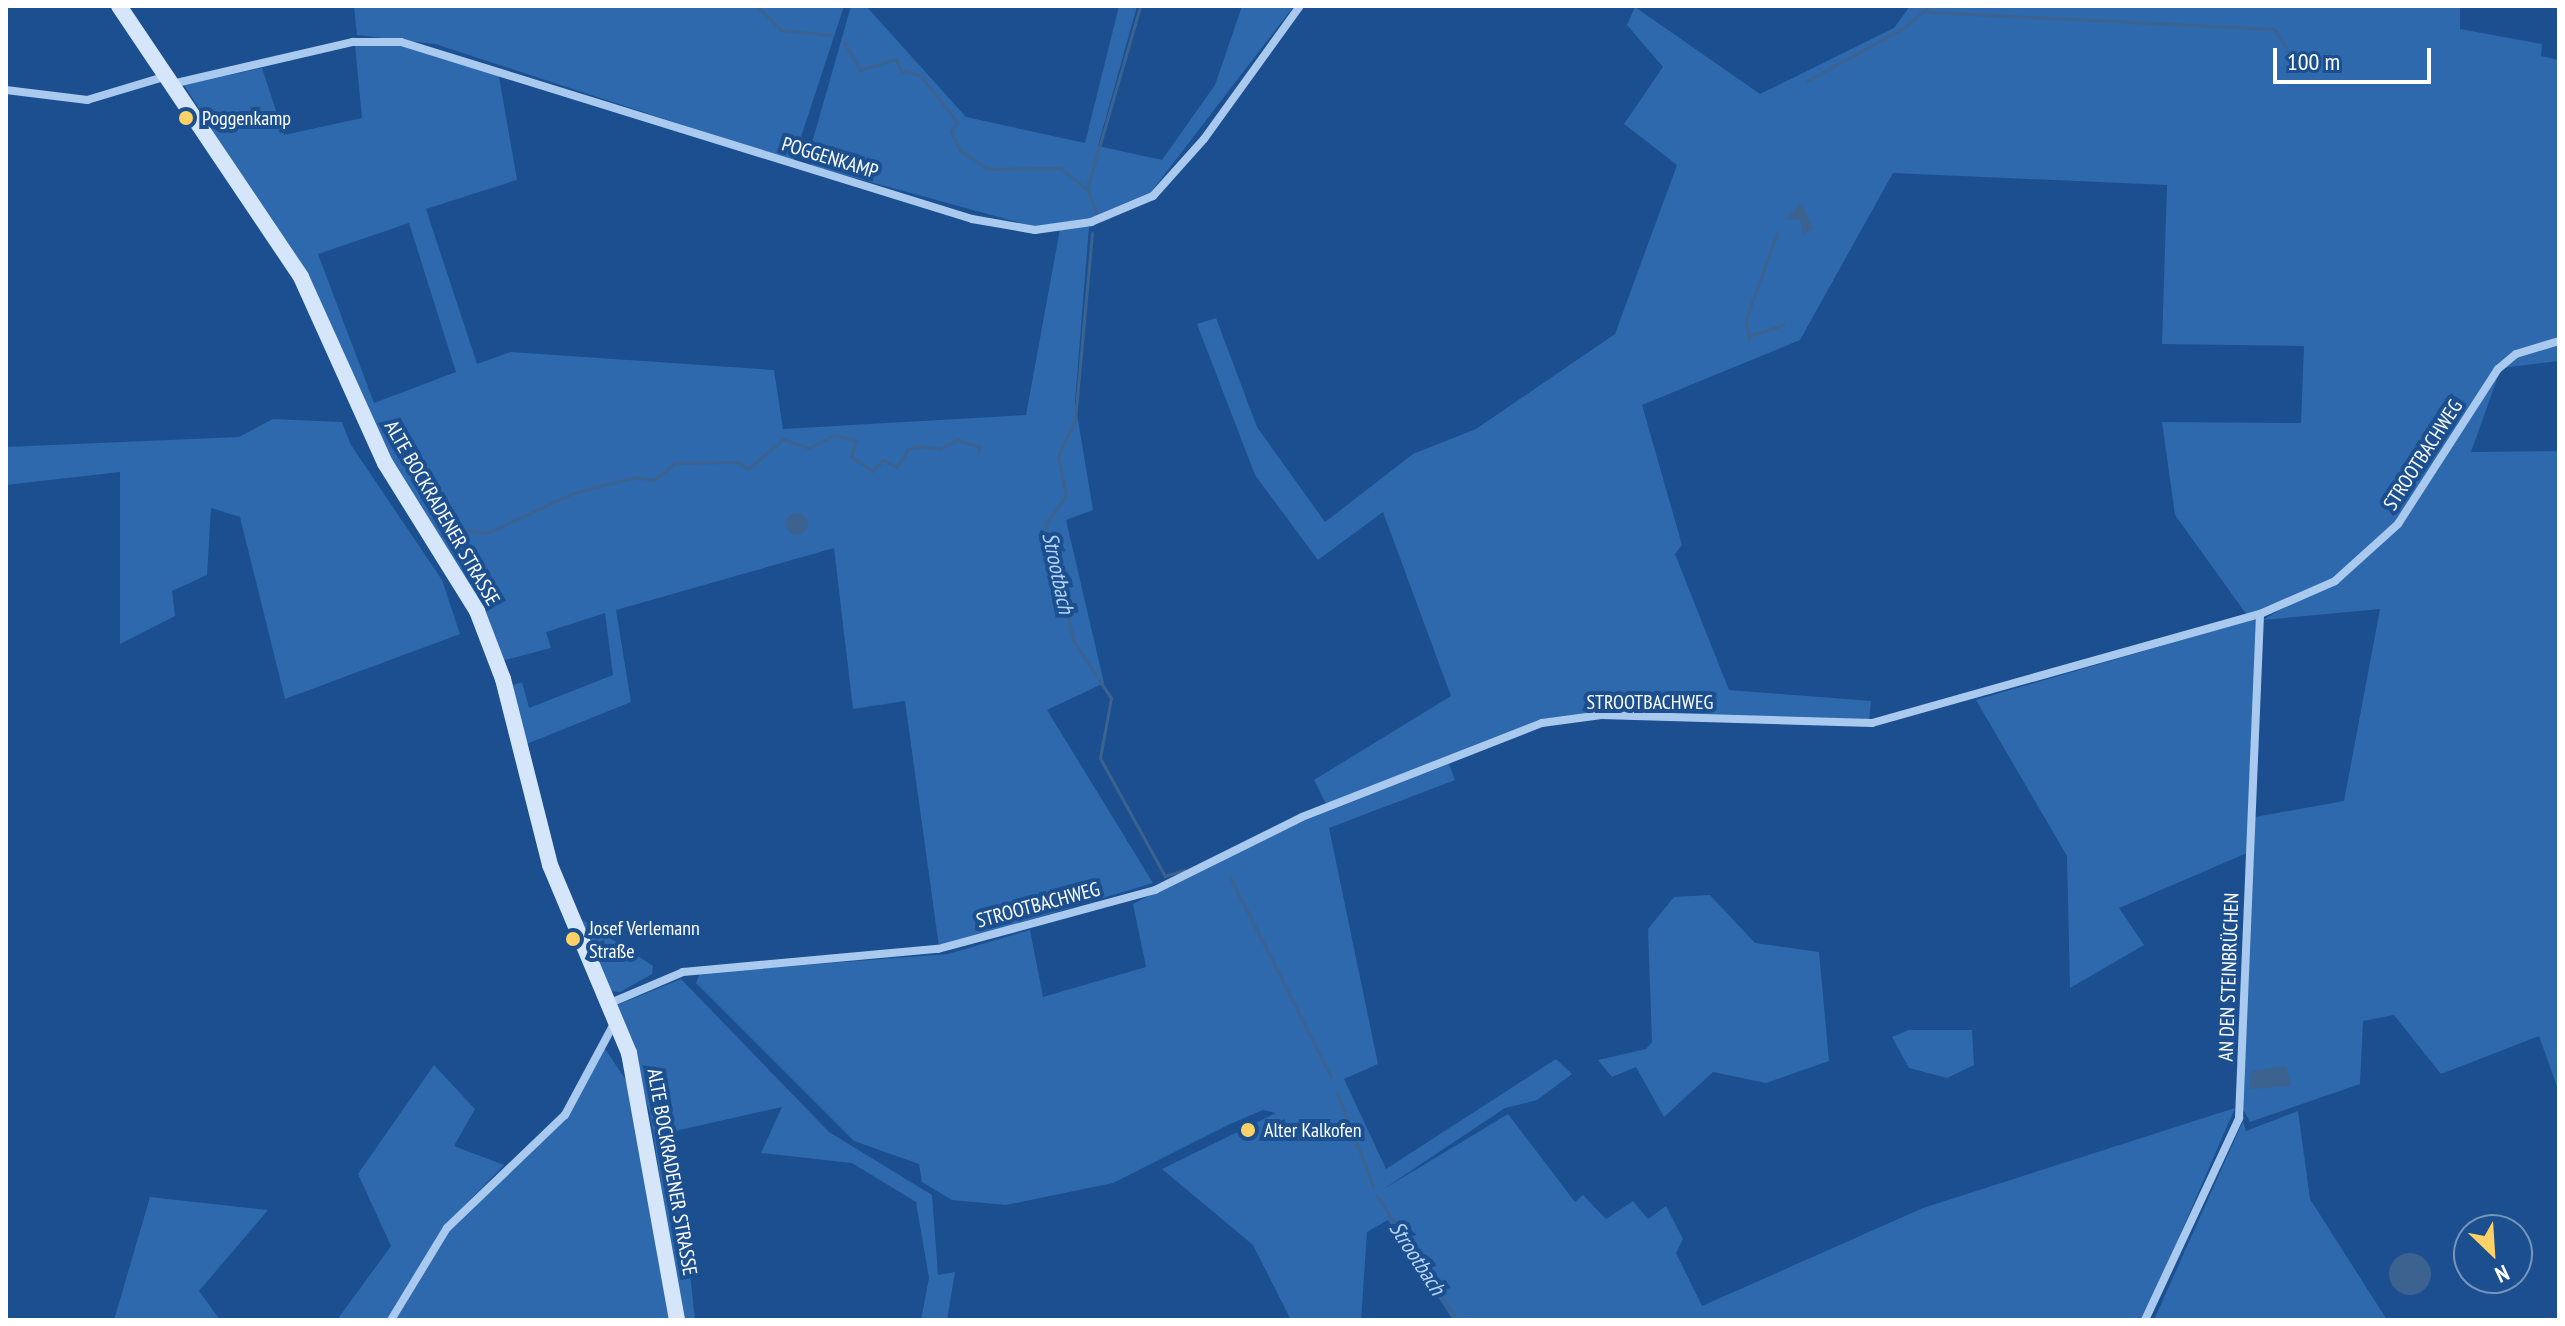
<!DOCTYPE html>
<meta charset="utf-8">
<style>
body{margin:0}
#map{position:relative;width:2565px;height:1326px;overflow:hidden;background:#1b4f8f;font-family:"PT Sans Narrow",sans-serif}
div>[style]{position:absolute}
.green>*{inset:0;background:#2e69ad}
.water>*{inset:0;background:#3c6290}
.round{border-radius:50%}
.stream>*{height:3px;margin:-1.5px;padding:0 1.5px;transform-origin:1.5px;border-radius:1.5px;background:#3c6290}
.street>*{height:8px;margin:-4px;padding:0 4px;transform-origin:4px;border-radius:4px;background:#a9c9ee}
.secondary>*{height:16px;margin:-8px;padding:0 8px;transform-origin:8px;border-radius:8px;background:#d6e6fa}
.dots>*{width:22px;height:22px;translate:-50% -50%;box-sizing:border-box;border:4px solid #1b4f8f;border-radius:50%}
span{translate:-50% -50%;white-space:nowrap;text-align:center;line-height:1.15;-webkit-text-stroke:8px #1b4f8f;paint-order:stroke}
.poi-label{font-size:20px;color:#fff}
.left{translate:0 -50%;text-align:left}
.street-label{font-size:20px;color:#fff}
.water-label{font-size:22px;color:#b5d3f5;font-style:italic}
.frame{position:absolute;inset:0;border:8px solid #fff;pointer-events:none}
.north{position:absolute;left:2453px;top:1214px;width:80px;height:80px;box-sizing:border-box;background:#1b4f8f;border:2px solid #7695bc;border-radius:50%;rotate:155deg;font-size:22px;font-weight:700;line-height:32px;text-align:center;color:#fff}
.north::after{content:'';display:block;margin:auto;width:28px;height:36px;background:#ffd166;clip-path:polygon(50% 0,100% 100%,50% 72%,0 100%)}
.scale{position:absolute;left:2273px;top:48px;width:158px;height:36px;box-sizing:border-box;border:4px solid #fff;border-top:0;padding-left:10px;font-size:24px;line-height:28px;white-space:nowrap;color:#fff;-webkit-text-stroke:6px #1b4f8f;paint-order:stroke}
</style>
<div id="map">
<div class="green">
<div style="clip-path:polygon(354px 6px,844px 6px,793px 161px,435px 44px,357px 35px)"></div>
<div style="clip-path:polygon(851px 6px,866px 6px,966px 117px,1085px 143px,1119px 6px,1137px 6px,1098px 146px,1162px 160px,1215px 85px,1242px 6px,1294px 6px,1151px 192px,1090px 218px,1035px 227px,812px 166px,808px 157px)"></div>
<div style="clip-path:polygon(1910px 6px,2460px 6px,2460px 29px,2542px 44px,2541px 56px,2559px 60px,2559px 361px,2501px 368px,2471px 452px,2559px 451px,2559px 1092px,2539px 1036px,2441px 1074px,2394px 1015px,2363px 1021px,2360px 1084px,2250px 1122px,2242px 1107px,2255px 817px,2344px 801px,2380px 609px,2263px 620px,2334px 578px,2247px 615px,2175px 515px,2162px 422px,2301px 423px,2304px 346px,2162px 344px,2167px 185px,1893px 173px,1800px 340px,1642px 405px,1682px 545px,1675px 554px,1729px 690px,1871px 701px,1869px 720px,1601px 712px,1542px 719px,1326px 804px,1314px 780px,1451px 696px,1383px 512px,1318px 560px,1255px 475px,1197px 324px,1216px 318px,1257px 427px,1325px 522px,1413px 454px,1476px 429px,1615px 334px,1677px 165px,1624px 124px,1663px 67px,1627px 25px,1635px 7px,1760px 94px,1894px 28px)"></div>
<div style="clip-path:polygon(evenodd,355px 45px,402px 45px,498px 71px,517px 180px,426px 209px,477px 364px,511px 352px,774px 370px,783px 429px,1026px 415px,1060px 229px,1089px 226px,1075px 402px,1093px 510px,1066px 520px,1104px 683px,1047px 710px,1153px 883px,939px 947px,905px 701px,853px 709px,834px 548px,616px 610px,631px 702px,524px 745px,513px 685px,522px 682px,529px 708px,613px 675px,605px 613px,546px 632px,551px 648px,501px 661px,388px 463px,304px 274px,184px 85px,262px 68px,284px 135px,362px 118px,355px 45px,409px 223px,456px 372px,374px 403px,318px 254px,409px 223px)"></div>
<div style="clip-path:polygon(273px 419px,342px 422px,351px 445px,442px 580px,460px 634px,285px 699px,240px 517px,211px 508px,207px 575px,172px 591px,175px 616px,120px 644px,120px 472px,6px 485px,6px 447px,239px 437px)"></div>
<div style="clip-path:polygon(2257px 618px,2247px 853px,2119px 908px,2144px 945px,2070px 988px,2067px 856px,1976px 700px)"></div>
<div style="clip-path:polygon(1449px 764px,1455px 780px,1329px 828px,1378px 1064px,1344px 1079px,1386px 1169px,1556px 1059px,1572px 1074px,1537px 1100px,1505px 1108px,1382px 1190px,1508px 1114px,1575px 1202px,1583px 1195px,1606px 1219px,1633px 1201px,1648px 1219px,1666px 1206px,1683px 1239px,1676px 1253px,1702px 1306px,1923px 1208px,2235px 1108px,2143px 1320px,1453px 1320px,1388px 1220px,1367px 1232px,1361px 1320px,1291px 1320px,1253px 1245px,1162px 1169px,1276px 1113px,1263px 1110px,1230px 1124px,1113px 1183px,1006px 1205px,952px 1200px,922px 1182px,919px 1164px,854px 1141px,696px 983px,700px 973px,948px 954px,1030px 930px,1043px 997px,1146px 967px,1133px 904px,1248px 843px)"></div>
<div style="clip-path:polygon(1710px 895px,1755px 943px,1819px 952px,1829px 1061px,1766px 1083px,1713px 1072px,1664px 1117px,1636px 1067px,1612px 1077px,1598px 1060px,1646px 1049px,1652px 1042px,1648px 929px,1674px 897px)"></div>
<div style="clip-path:polygon(581px 919px,653px 966px,652px 974px,620px 992px,608px 991px)"></div>
<div style="clip-path:polygon(681px 979px,829px 1132px,932px 1195px,938px 1275px,955px 1272px,947px 1320px,921px 1320px,929px 1278px,916px 1202px,852px 1163px,761px 1153px,782px 1107px,675px 1131px,695px 1320px,682px 1320px,650px 1113px,615px 1006px)"></div>
<div style="clip-path:polygon(1909px 1030px,1972px 1030px,1974px 1065px,1947px 1078px,1909px 1068px,1892px 1037px)"></div>
<div style="clip-path:polygon(603px 1046px,626px 1080px,673px 1320px,337px 1320px,391px 1246px,358px 1174px,434px 1065px,475px 1109px,454px 1146px,504px 1165px,443px 1228px,567px 1118px)"></div>
<div style="clip-path:polygon(2298px 1111px,2310px 1199px,2387px 1320px,2154px 1320px,2243px 1121px,2246px 1131px)"></div>
<div style="clip-path:polygon(150px 1197px,268px 1210px,199px 1291px,220px 1320px,114px 1320px)"></div>
</div>
<div class="water">
<div style="clip-path:polygon(1802px 203px,1813px 229px,1803px 234px,1800px 220px,1786px 219px)"></div>
<div class="round" style="left:786px;top:513px;width:22px;height:22px"></div>
<div style="clip-path:polygon(2286px 1066px,2291px 1086px,2250px 1089px,2251px 1071px)"></div>
<div class="round" style="left:2389px;top:1253px;width:42px;height:42px"></div>
</div>
<div class="stream">
<div style="left:757px;top:6px;width:34px;rotate:45deg"></div>
<div style="left:781px;top:30px;width:50px;rotate:5.7deg"></div>
<div style="left:1927px;top:12px;width:347px;rotate:2.8deg"></div>
<div style="left:2274px;top:29px;width:23px;rotate:56deg"></div>
<div style="left:844px;top:42px;width:32px;rotate:60deg"></div>
<div style="left:860px;top:70px;width:38px;rotate:-17deg"></div>
<div style="left:896px;top:59px;width:13px;rotate:67deg"></div>
<div style="left:901px;top:71px;width:19px;rotate:12deg"></div>
<div style="left:920px;top:75px;width:60px;rotate:51.8deg"></div>
<div style="left:957px;top:122px;width:11px;rotate:124deg"></div>
<div style="left:951px;top:131px;width:21px;rotate:65deg"></div>
<div style="left:960px;top:150px;width:33px;rotate:35deg"></div>
<div style="left:987px;top:169px;width:73px;rotate:-0.8deg"></div>
<div style="left:1060px;top:168px;width:34px;rotate:38deg"></div>
<div style="left:1807px;top:81px;width:112px;rotate:-28.9deg"></div>
<div style="left:1905px;top:27px;width:32px;rotate:-41deg"></div>
<div style="left:1097px;top:214px;width:27px;rotate:-112deg"></div>
<div style="left:1087px;top:189px;width:191px;rotate:-73.8deg"></div>
<div style="left:1092px;top:233px;width:188px;rotate:95.2deg"></div>
<div style="left:1075px;top:420px;width:40px;rotate:115deg"></div>
<div style="left:1058px;top:456px;width:41px;rotate:78.7deg"></div>
<div style="left:1066px;top:496px;width:35px;rotate:127deg"></div>
<div style="left:1045px;top:524px;width:122px;rotate:76.2deg"></div>
<div style="left:1074px;top:642px;width:67px;rotate:56.5deg"></div>
<div style="left:1111px;top:698px;width:61px;rotate:100.4deg"></div>
<div style="left:1100px;top:758px;width:135px;rotate:61.2deg"></div>
<div style="left:1165px;top:876px;width:20px;rotate:-18deg"></div>
<div style="left:1749px;top:336px;width:36px;rotate:-18deg"></div>
<div style="left:1749px;top:340px;width:21px;rotate:-98deg"></div>
<div style="left:1746px;top:319px;width:91px;rotate:-70.2deg"></div>
<div style="left:436px;top:526px;width:51px;rotate:7.8deg"></div>
<div style="left:487px;top:533px;width:95px;rotate:-24.9deg"></div>
<div style="left:573px;top:493px;width:64px;rotate:-14.5deg"></div>
<div style="left:635px;top:477px;width:19px;rotate:9deg"></div>
<div style="left:654px;top:480px;width:27px;rotate:-39deg"></div>
<div style="left:675px;top:463px;width:62px;rotate:-0.9deg"></div>
<div style="left:737px;top:462px;width:13px;rotate:32deg"></div>
<div style="left:748px;top:469px;width:46px;rotate:-40.6deg"></div>
<div style="left:783px;top:439px;width:28px;rotate:19deg"></div>
<div style="left:809px;top:448px;width:28px;rotate:-27deg"></div>
<div style="left:834px;top:435px;width:22px;rotate:13deg"></div>
<div style="left:855px;top:440px;width:17px;rotate:103deg"></div>
<div style="left:851px;top:457px;width:26px;rotate:32deg"></div>
<div style="left:873px;top:471px;width:15px;rotate:-48deg"></div>
<div style="left:883px;top:460px;width:16px;rotate:27deg"></div>
<div style="left:897px;top:467px;width:21px;rotate:-59deg"></div>
<div style="left:908px;top:449px;width:13px;rotate:-13deg"></div>
<div style="left:921px;top:446px;width:19px;rotate:9deg"></div>
<div style="left:940px;top:449px;width:19px;rotate:-28deg"></div>
<div style="left:957px;top:440px;width:24px;rotate:17deg"></div>
<div style="left:980px;top:447px;width:6px;rotate:108deg"></div>
<div style="left:1230px;top:877px;width:224px;rotate:63.2deg"></div>
<div style="left:1337px;top:1093px;width:100px;rotate:68.8deg"></div>
<div style="left:1377px;top:1196px;width:148px;rotate:57.2deg"></div>
</div>
<div class="street">
<div style="left:172px;top:84px;width:186px;rotate:-13.1deg"></div>
<div style="left:353px;top:42px;width:48px"></div>
<div style="left:401px;top:42px;width:598px;rotate:17.22deg"></div>
<div style="left:972px;top:219px;width:64px;rotate:9.9deg"></div>
<div style="left:1035px;top:230px;width:57px;rotate:-8.1deg"></div>
<div style="left:1091px;top:222px;width:67px;rotate:-22.8deg"></div>
<div style="left:1153px;top:196px;width:76px;rotate:-48.2deg"></div>
<div style="left:1204px;top:139px;width:164px;rotate:-54.2deg"></div>
<div style="left:6px;top:90px;width:82px;rotate:7deg"></div>
<div style="left:87px;top:100px;width:84px;rotate:-16.7deg"></div>
<div style="left:608px;top:1004px;width:82px;rotate:-23.1deg"></div>
<div style="left:683px;top:972px;width:256px;rotate:-5.2deg"></div>
<div style="left:938px;top:949px;width:225px;rotate:-15.2deg"></div>
<div style="left:1155px;top:890px;width:164px;rotate:-26.4deg"></div>
<div style="left:1302px;top:817px;width:258px;rotate:-21.4deg"></div>
<div style="left:1542px;top:723px;width:60px;rotate:-7.7deg"></div>
<div style="left:1601px;top:715px;width:271px;rotate:1.7deg"></div>
<div style="left:1872px;top:723px;width:403px;rotate:-15.7deg"></div>
<div style="left:2260px;top:614px;width:82px;rotate:-23.7deg"></div>
<div style="left:2335px;top:581px;width:85px;rotate:-42.1deg"></div>
<div style="left:2398px;top:524px;width:184px;rotate:-57.2deg"></div>
<div style="left:2498px;top:369px;width:23px;rotate:-40deg"></div>
<div style="left:2516px;top:354px;width:45px;rotate:-16.8deg"></div>
<div style="left:391px;top:1320px;width:108px;rotate:-58.7deg"></div>
<div style="left:447px;top:1228px;width:163px;rotate:-43.8deg"></div>
<div style="left:565px;top:1115px;width:108px;rotate:-61.8deg"></div>
<div style="left:2145px;top:1320px;width:223px;rotate:-65deg"></div>
<div style="left:2239px;top:1118px;width:504px;rotate:-87.61deg"></div>
</div>
<div class="secondary">
<div style="left:119px;top:6px;width:326px;rotate:56.1deg"></div>
<div style="left:301px;top:277px;width:204px;rotate:65.7deg"></div>
<div style="left:385px;top:463px;width:174px;rotate:58.1deg"></div>
<div style="left:477px;top:611px;width:73px;rotate:69.1deg"></div>
<div style="left:503px;top:679px;width:192px;rotate:75.8deg"></div>
<div style="left:550px;top:865px;width:204px;rotate:67.2deg"></div>
<div style="left:629px;top:1053px;width:271px;rotate:79.8deg"></div>
</div>
<div class="dots">
<div style="left:186px;top:118px;background:#ffd166"></div>
<div style="left:573px;top:939px;background:#ffd166"></div>
<div style="left:1248px;top:1130px;background:#ffd166"></div>
</div>
<div class="poi-label">
<span class="left" style="left:202px;top:118px">Poggenkamp</span>
<span class="left" style="left:589px;top:940px">Josef Verlemann<br>Straße</span>
<span class="left" style="left:1264px;top:1130px">Alter Kalkofen</span>
</div>
<div class="street-label">
<span style="left:830px;top:158px;rotate:17deg">POGGENKAMP</span>
<span style="left:2423px;top:455px;rotate:-57deg">STROOTBACHWEG</span>
<span style="left:442px;top:513px;rotate:60deg">ALTE BOCKRADENER STRASSE</span>
<span style="left:1650px;top:702px">STROOTBACHWEG</span>
<span style="left:1038px;top:905px;rotate:-15deg">STROOTBACHWEG</span>
<span style="left:2229px;top:977px;rotate:-88deg">AN DEN STEINBRÜCHEN</span>
<span style="left:672px;top:1172px;rotate:80deg">ALTE BOCKRADENER STRASSE</span>
</div>
<div class="water-label">
<span style="left:1058px;top:573px;rotate:78deg">Strootbach</span>
<span style="left:1417px;top:1258px;rotate:57deg">Strootbach</span>
</div>
<div class="frame"></div>
<div class="north">N</div>
<div class="scale">100 m</div>
</div>
